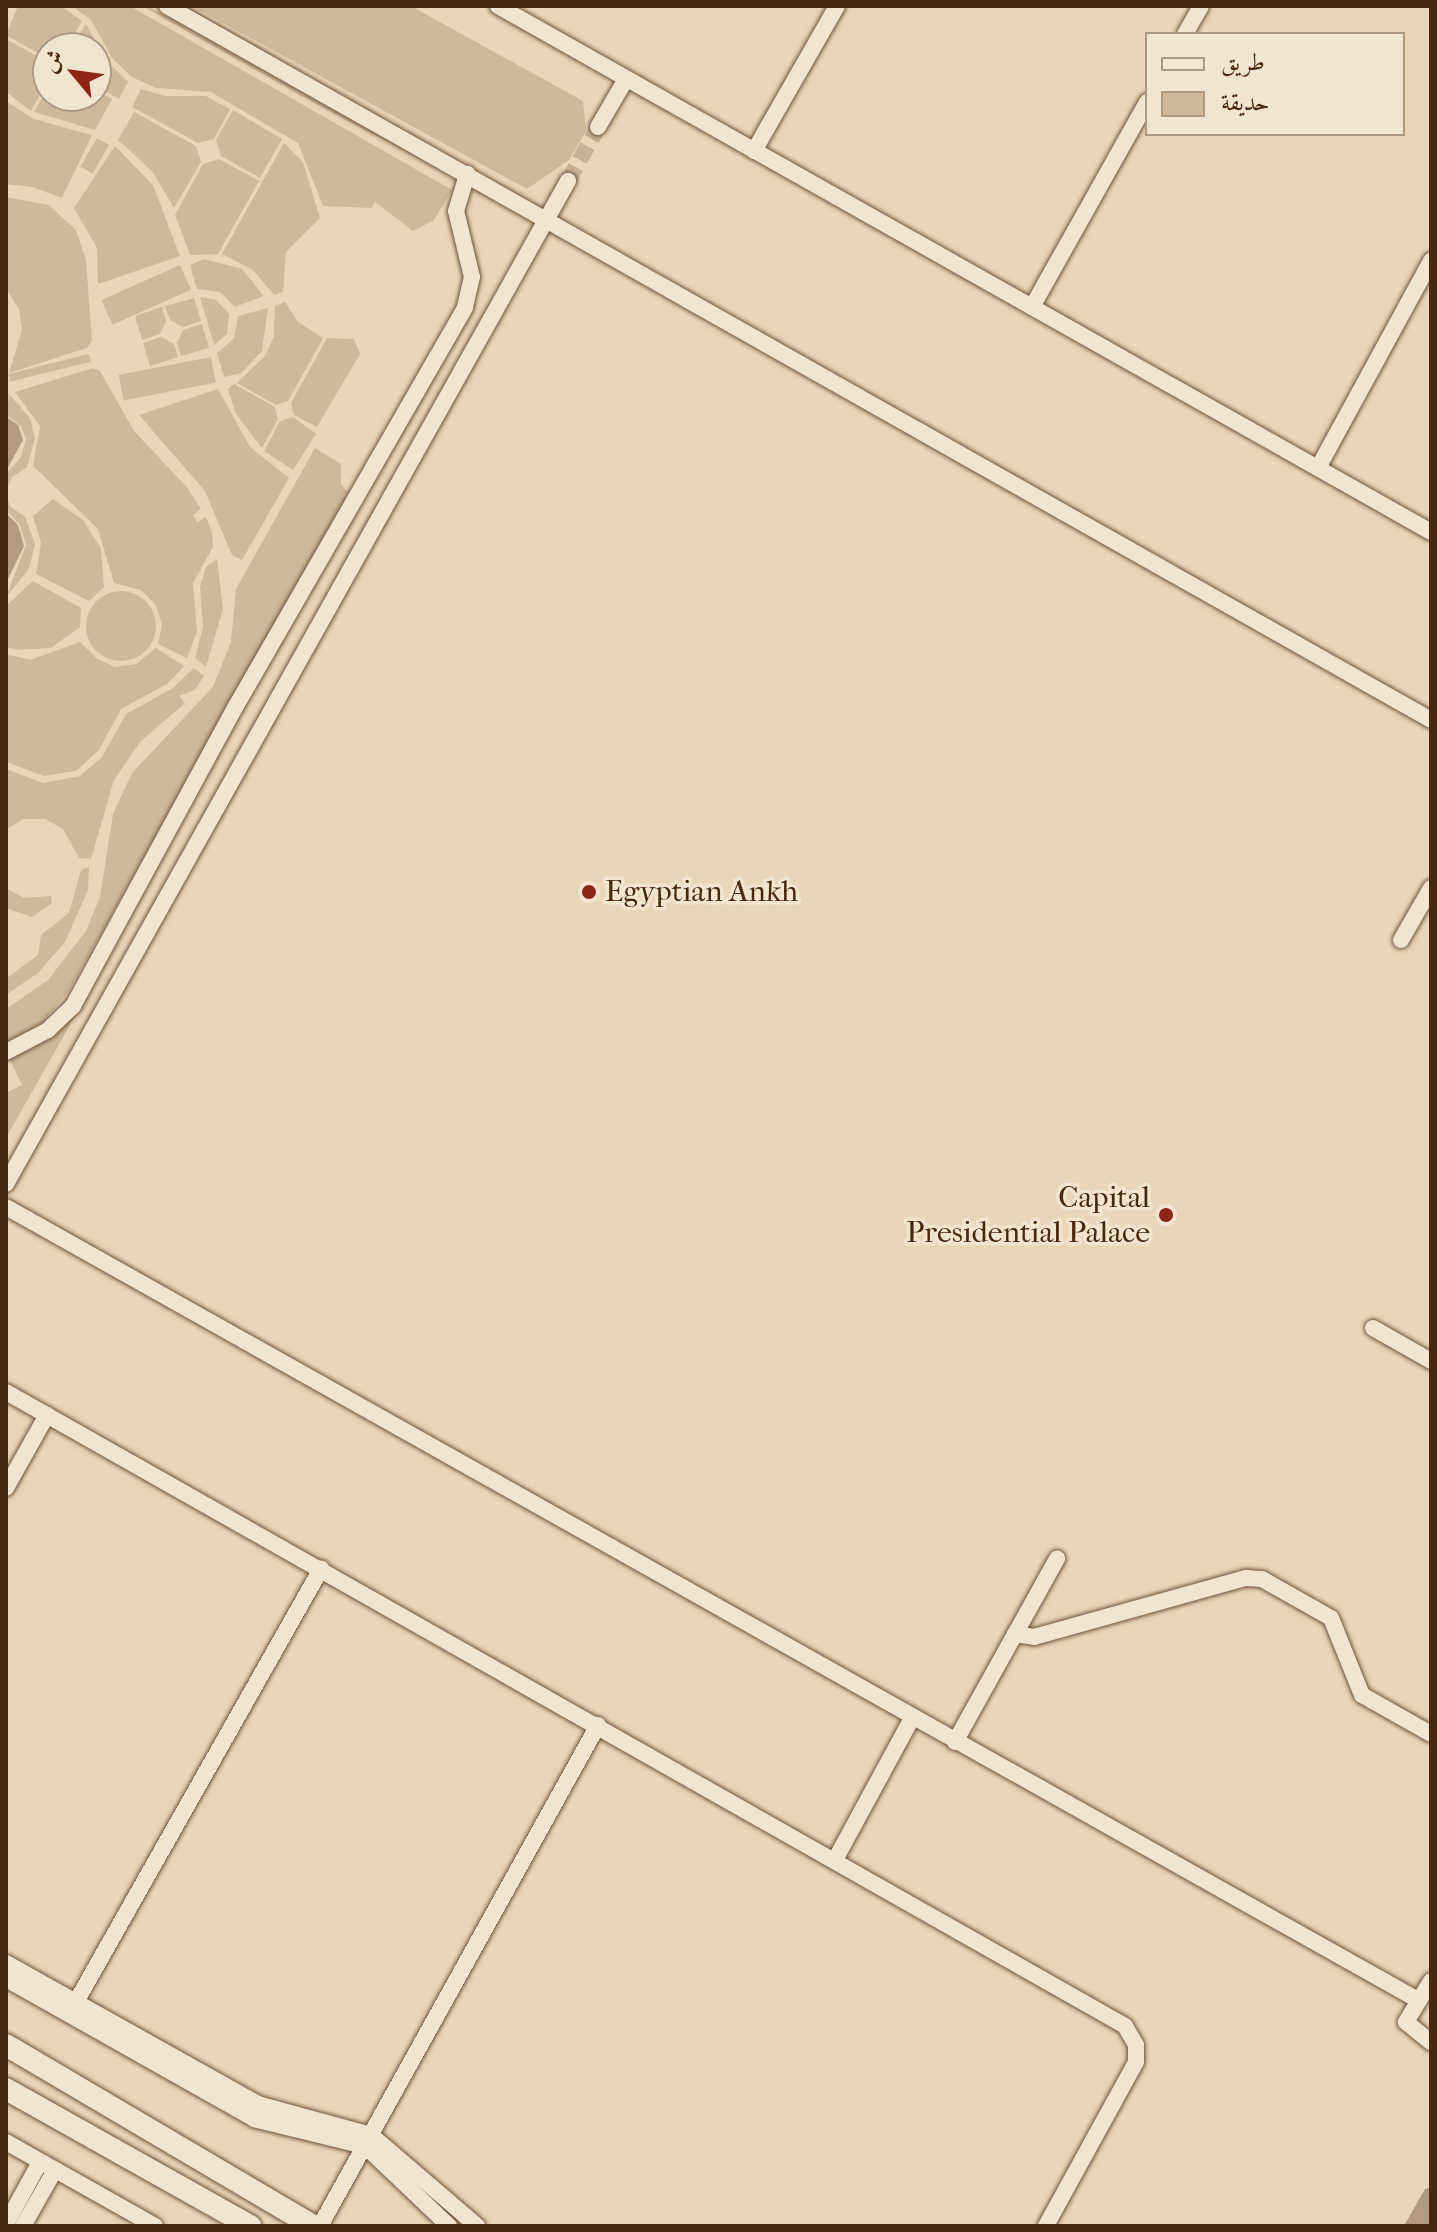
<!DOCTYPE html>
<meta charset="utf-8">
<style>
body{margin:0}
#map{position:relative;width:1437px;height:2232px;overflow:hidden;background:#e9d6b8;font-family:"IM FELL French Canon",Amiri,serif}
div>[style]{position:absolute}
.green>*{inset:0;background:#ceb99b;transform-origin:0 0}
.round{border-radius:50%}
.water>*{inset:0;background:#b29b7f}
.street-tunnel>*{height:16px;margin-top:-8px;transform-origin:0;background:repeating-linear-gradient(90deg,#c9b396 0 16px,transparent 0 24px)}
.roads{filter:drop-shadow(0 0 2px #70543a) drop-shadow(0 0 2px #70543a)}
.street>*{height:16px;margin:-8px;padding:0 8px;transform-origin:8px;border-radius:8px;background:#f1e4d1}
.secondary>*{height:22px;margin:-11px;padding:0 11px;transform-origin:11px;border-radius:11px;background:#f1e4d1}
.dots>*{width:22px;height:22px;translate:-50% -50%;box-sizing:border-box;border:4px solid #f1e4d1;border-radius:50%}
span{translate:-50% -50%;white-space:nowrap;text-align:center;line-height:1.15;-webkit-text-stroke:7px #f1e4d1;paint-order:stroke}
.poi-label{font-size:30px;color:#482910}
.left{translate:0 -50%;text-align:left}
.right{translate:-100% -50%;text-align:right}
.frame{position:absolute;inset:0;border:8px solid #482910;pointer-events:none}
.legend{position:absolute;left:1145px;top:32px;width:260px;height:104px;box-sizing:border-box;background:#f1e4d1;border:2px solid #ad9984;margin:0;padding:10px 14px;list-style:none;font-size:24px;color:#482910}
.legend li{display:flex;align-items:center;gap:16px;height:40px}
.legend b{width:40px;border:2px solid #ad9984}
.north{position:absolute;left:32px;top:32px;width:80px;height:80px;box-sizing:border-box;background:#f1e4d1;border:2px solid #ad9984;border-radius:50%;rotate:299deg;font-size:22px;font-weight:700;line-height:32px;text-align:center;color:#482910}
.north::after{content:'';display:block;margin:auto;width:28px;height:36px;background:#8f2418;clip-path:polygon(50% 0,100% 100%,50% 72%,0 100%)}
</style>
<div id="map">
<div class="green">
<div style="clip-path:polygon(18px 6px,61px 6px,82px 21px,66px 48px,48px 48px,48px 59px,6px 35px)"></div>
<div style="clip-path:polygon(72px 6px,130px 6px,452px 190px,434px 220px,413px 231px,375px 202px,371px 208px,323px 206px,298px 143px,211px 92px,156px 88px,132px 77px,112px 58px,91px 20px)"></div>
<div style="clip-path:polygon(142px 6px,148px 6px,447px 173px,323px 108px)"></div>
<div style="clip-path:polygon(182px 6px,186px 6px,462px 164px)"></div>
<div style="clip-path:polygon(192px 6px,411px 6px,583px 101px,586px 131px,569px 160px,527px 189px)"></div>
<div style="clip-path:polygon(86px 24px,107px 61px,128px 82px,119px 99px,96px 86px,96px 48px,70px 48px)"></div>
<div style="clip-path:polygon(6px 39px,46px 61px,48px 81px,31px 111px,6px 92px)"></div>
<div style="clip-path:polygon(48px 87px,48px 96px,96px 96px,96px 90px,112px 99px,95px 130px,34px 112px)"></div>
<div style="clip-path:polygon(141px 89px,165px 96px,206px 96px,230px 109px,214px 139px,198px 143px,132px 107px)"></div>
<div style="clip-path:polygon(6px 101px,34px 119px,92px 135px,62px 198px,32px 187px,6px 184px)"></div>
<div style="clip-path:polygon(233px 110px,282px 139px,260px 178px,221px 156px,216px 140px)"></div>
<div style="clip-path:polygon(134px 112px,196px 146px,201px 162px,174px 208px,152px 171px,118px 140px)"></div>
<div style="left:97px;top:138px;width:14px;height:33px;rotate:30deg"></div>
<div style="clip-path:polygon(284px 143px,303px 162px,320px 218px,286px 252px,283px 292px,274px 295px,253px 270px,222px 254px)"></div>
<div style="clip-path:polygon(115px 146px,153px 185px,180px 256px,98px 284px,97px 248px,74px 208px)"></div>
<div style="clip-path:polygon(219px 159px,259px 181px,218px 254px,190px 255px,175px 215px,203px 164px)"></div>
<div style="clip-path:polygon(6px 197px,49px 205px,76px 230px,86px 260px,92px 341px,87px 348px,9px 373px,22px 330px,19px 309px,6px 289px)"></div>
<div style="clip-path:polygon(204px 259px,242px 269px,264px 296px,235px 307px,220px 292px,197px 289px,190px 265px)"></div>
<div style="left:180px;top:265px;width:27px;height:86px;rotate:66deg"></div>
<div style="clip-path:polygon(200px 297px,216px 300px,229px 314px,227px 334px,214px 345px)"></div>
<div style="clip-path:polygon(194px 298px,201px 321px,183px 327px,170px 320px,165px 306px)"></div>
<div style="clip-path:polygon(285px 302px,298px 322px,323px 338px,288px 401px,276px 405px,237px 383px,265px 356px,274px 336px,275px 306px)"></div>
<div style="clip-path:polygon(162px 307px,166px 321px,160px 334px,142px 340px,135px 316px)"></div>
<div style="clip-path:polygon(268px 308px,262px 351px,241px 373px,224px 377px,217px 353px,234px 338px,238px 316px)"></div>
<div style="clip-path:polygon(202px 324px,209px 348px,181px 356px,177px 343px,183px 330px)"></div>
<div style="clip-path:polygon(161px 337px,174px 344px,178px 357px,150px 366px,143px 343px)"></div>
<div style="clip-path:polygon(327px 338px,354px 339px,360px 354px,317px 427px,294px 415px,291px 403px)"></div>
<div style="left:89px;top:354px;width:8px;height:83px;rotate:76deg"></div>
<div style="left:211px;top:357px;width:26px;height:94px;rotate:79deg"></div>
<div style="clip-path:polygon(93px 368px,100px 371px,134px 431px,186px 486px,201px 509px,193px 515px,197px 522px,206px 517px,212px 533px,213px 547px,193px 583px,197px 632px,187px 658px,158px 644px,162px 625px,156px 605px,141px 590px,114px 583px,98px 529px,33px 466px,40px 426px,15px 392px)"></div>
<div style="clip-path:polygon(234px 384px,275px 407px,278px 419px,262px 448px,236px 414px,228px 389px)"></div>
<div style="clip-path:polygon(218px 389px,250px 447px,289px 478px,242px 560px,232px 555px,205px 491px,139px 415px)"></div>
<div style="clip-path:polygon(9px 394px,30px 418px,35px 438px,27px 467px,12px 477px,6px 492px,6px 474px,21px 457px,26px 439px,21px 426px,6px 415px)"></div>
<div style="clip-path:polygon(293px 417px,316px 434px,293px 470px,264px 451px,280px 421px)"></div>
<div style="clip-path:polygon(315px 448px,341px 464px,341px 485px,349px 493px,68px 992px,40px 1025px,6px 1045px,6px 1009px,48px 980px,86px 931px,100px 897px,113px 814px,132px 773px,213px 687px,231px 642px,236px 589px)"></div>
<div style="clip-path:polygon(6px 494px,10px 506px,25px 517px,35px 544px,29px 569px,6px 597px,26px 545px,20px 525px,6px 510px)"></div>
<div style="clip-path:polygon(53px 499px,83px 520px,101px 549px,104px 587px,89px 601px,36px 574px,41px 543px,33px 516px)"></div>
<div style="clip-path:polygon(217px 559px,223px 609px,206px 667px,195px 658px,203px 627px,200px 587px,206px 567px)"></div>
<div style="clip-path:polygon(33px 581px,81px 608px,80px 627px,51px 648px,16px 650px,6px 647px,6px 606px)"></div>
<div class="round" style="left:86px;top:591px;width:70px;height:70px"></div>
<div style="clip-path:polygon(80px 642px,96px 658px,115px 667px,136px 664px,156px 648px,184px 666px,167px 684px,121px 709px,99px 750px,76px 771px,44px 776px,6px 762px,6px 654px,30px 660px)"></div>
<div style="clip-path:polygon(194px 668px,204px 676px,195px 690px,179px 696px,185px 703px,140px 742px,114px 780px,91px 859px,79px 858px,63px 829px,45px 819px,23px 819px,6px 830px,6px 769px,43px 783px,80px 776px,102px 757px,126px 714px,173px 688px)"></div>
<div style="clip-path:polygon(89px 867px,88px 890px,65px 942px,38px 973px,6px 995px,7px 978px,38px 955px,41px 935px,69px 913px,81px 870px)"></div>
<div style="clip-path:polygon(6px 888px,24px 898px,51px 896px,52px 903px,32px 917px,6px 908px)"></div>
<div style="clip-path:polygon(79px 1009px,6px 1138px,6px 1093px,22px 1085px,9px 1058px)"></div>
</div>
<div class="water">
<div style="clip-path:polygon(6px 417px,18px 425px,23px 440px,6px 471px)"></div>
<div style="clip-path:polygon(6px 513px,18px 525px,24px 546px,6px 583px)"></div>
<div style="clip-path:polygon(1431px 2187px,1431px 2226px,1405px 2224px,1425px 2189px)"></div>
</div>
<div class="street-tunnel">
<div style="left:568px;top:181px;width:62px;rotate:-60.9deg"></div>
</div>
<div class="roads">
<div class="street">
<div style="left:167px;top:6px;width:1452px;rotate:29.46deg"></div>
<div style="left:498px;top:6px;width:1071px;rotate:29.41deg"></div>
<div style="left:1185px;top:34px;width:32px;rotate:-60deg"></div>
<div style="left:598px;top:127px;width:56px;rotate:-59.7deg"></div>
<div style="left:754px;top:151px;width:167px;rotate:-60.2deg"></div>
<div style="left:1032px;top:307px;width:235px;rotate:-60.7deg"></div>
<div style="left:1318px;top:468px;width:236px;rotate:-61.4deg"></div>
<div style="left:1401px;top:940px;width:60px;rotate:-60deg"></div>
<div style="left:6px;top:1052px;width:47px;rotate:-27.6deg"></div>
<div style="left:48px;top:1030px;width:35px;rotate:-44deg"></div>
<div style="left:73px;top:1006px;width:341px;rotate:-61.5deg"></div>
<div style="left:236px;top:706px;width:460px;rotate:-60.1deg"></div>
<div style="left:465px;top:307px;width:31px;rotate:-77deg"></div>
<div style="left:472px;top:277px;width:68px;rotate:-103.6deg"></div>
<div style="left:456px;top:211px;width:39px;rotate:-73deg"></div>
<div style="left:6px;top:1184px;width:1150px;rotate:-60.74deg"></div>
<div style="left:6px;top:1207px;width:1617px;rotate:29.32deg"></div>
<div style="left:1373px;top:1328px;width:67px;rotate:29.6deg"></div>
<div style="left:6px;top:1392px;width:1286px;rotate:29.53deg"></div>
<div style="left:1125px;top:2026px;width:22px;rotate:60deg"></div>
<div style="left:1136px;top:2045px;width:17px;rotate:90deg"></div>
<div style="left:1136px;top:2062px;width:187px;rotate:118.8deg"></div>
<div style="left:6px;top:1488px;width:84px;rotate:-60.7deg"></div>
<div style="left:1015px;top:1634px;width:19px;rotate:9deg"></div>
<div style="left:1034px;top:1637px;width:220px;rotate:-15.6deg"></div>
<div style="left:1246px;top:1578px;width:16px;rotate:4deg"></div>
<div style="left:1262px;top:1579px;width:79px;rotate:29.5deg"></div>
<div style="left:1331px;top:1618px;width:83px;rotate:68.1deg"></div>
<div style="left:1362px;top:1695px;width:79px;rotate:29.5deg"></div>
<div style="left:955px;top:1742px;width:210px;rotate:-60.9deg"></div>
<div style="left:835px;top:1860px;width:162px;rotate:-61.5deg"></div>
<div style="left:6px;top:1963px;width:289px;rotate:29.2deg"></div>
<div style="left:258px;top:2104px;width:117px;rotate:15.3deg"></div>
<div style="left:371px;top:2135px;width:140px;rotate:40.6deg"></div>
<div style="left:6px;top:1979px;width:285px;rotate:29.4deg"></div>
<div style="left:254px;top:2119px;width:114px;rotate:13.7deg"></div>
<div style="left:365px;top:2146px;width:116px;rotate:43.6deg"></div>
<div style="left:1431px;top:1981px;width:48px;rotate:121.4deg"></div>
<div style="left:1406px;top:2022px;width:32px;rotate:39deg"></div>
<div style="left:76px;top:2002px;width:498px;rotate:-60.5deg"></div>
<div style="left:6px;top:2142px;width:171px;rotate:29.4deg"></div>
<div style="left:6px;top:2224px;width:71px;rotate:-61.3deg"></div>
<div style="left:23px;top:2226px;width:64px;rotate:-60.3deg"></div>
<div style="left:320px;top:2226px;width:573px;rotate:-60.97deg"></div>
</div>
<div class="secondary">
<div style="left:6px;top:2045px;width:356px;rotate:30.5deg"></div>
<div style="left:6px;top:2089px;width:280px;rotate:29.3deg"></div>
</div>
</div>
<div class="dots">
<div style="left:589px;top:892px;background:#8f2418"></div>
<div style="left:1166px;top:1215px;background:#8f2418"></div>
</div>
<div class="poi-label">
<span class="left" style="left:605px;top:892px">Egyptian Ankh</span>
<span class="right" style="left:1150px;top:1215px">Capital<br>Presidential Palace</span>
</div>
<div class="frame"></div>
<ul class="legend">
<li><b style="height:10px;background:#f1e4d1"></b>طريق</li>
<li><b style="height:22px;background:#ceb99b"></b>حديقة</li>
</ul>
<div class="north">ش</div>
</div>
